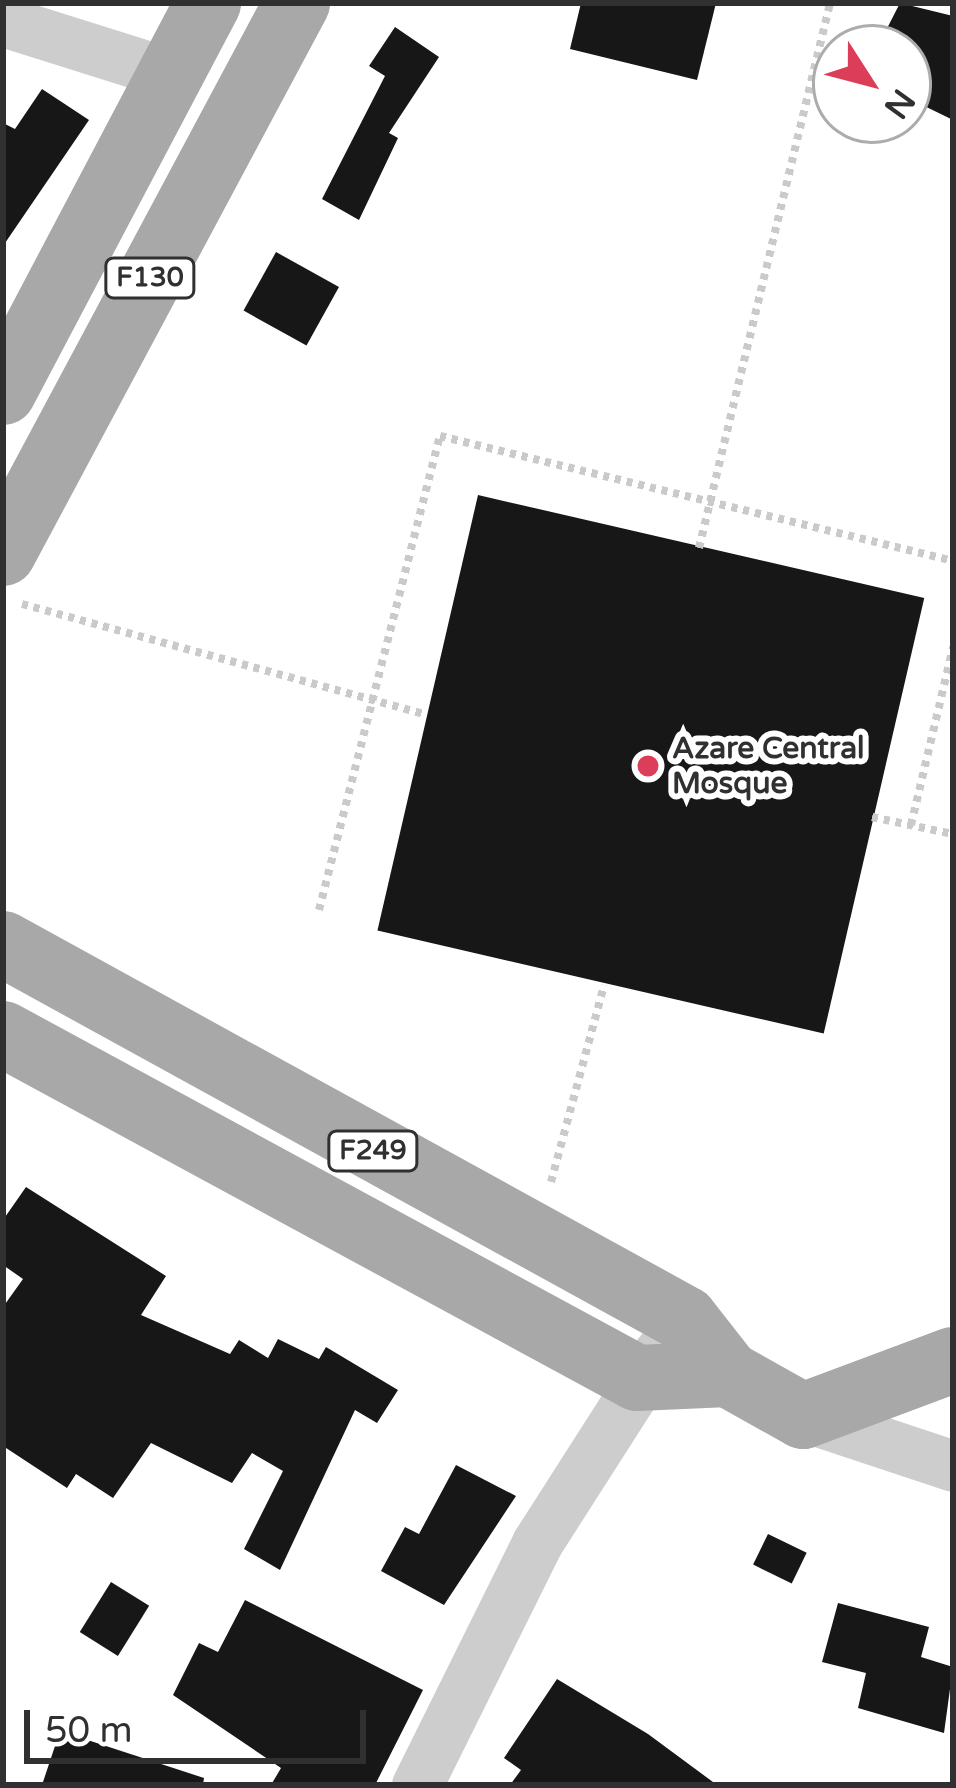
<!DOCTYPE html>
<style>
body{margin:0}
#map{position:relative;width:956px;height:1788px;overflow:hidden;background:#fff;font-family:"Varela Round",sans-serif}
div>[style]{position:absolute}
.building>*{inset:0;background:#171717;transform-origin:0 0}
.path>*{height:8px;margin-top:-4px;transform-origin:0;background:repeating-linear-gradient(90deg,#cacaca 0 6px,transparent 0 12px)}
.minor>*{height:51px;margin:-25.5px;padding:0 25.5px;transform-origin:25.5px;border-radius:25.5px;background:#cdcdcd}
.primary>*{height:66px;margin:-33px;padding:0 33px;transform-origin:33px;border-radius:33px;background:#a8a8a8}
.dots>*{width:33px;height:33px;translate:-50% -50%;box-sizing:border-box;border:6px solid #fff;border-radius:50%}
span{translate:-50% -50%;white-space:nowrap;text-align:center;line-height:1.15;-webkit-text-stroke:12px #fff;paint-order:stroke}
.shield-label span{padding:3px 9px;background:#fff;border:3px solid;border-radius:9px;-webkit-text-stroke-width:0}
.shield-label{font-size:27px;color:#303030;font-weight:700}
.poi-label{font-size:30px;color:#303030;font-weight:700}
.left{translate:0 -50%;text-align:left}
.frame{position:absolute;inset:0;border:6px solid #303030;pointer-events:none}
.north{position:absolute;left:812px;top:24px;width:120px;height:120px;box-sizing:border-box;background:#fff;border:3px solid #acacac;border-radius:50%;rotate:126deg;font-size:33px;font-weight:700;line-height:48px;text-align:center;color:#303030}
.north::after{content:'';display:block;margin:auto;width:42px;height:54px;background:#dc3d58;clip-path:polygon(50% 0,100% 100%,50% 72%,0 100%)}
.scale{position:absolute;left:24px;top:1710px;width:342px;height:54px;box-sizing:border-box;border:6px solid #303030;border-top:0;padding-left:15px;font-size:36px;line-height:42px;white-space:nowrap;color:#303030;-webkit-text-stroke:9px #fff;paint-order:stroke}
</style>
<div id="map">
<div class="building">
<div style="clip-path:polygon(581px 3px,716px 3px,697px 80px,570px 49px)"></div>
<div style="clip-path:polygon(900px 3px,953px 16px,953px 120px,908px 98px,908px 48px,877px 48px)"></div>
<div style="clip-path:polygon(395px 27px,439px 57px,389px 133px,398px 138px,359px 220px,322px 199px,385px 76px,369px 66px)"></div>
<div style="clip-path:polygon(42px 89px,89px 120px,3px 246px,3px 123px,15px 129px)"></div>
<div style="left:276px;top:252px;width:72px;height:67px;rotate:29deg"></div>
<div style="left:478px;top:495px;width:458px;height:447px;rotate:13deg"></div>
<div style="clip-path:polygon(26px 1187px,166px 1276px,141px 1315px,230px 1354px,239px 1340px,268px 1358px,278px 1339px,319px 1359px,326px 1347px,398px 1390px,377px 1423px,355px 1410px,280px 1570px,244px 1549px,283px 1471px,252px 1453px,232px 1483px,151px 1443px,113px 1498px,76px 1474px,67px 1488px,3px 1446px,3px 1307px,23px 1279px,3px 1265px,3px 1220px)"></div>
<div style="clip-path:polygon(456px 1465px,516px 1496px,444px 1605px,381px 1571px,405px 1527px,419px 1534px)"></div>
<div style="left:768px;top:1534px;width:43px;height:34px;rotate:26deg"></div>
<div style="left:111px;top:1582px;width:45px;height:59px;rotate:32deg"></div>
<div style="clip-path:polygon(245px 1600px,423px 1690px,375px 1785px,271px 1785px,281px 1768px,173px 1695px,199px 1643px,218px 1652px)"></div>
<div style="clip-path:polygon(838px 1603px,929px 1627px,921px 1657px,953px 1667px,944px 1733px,858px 1708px,866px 1673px,822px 1662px)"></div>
<div style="clip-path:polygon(557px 1679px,648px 1734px,717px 1785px,510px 1785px,521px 1770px,504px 1758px)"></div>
<div style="clip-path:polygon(60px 1731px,204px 1778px,203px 1785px,42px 1785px)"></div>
</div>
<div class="path">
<div style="left:699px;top:548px;width:561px;rotate:-76.48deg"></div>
<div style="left:22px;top:604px;width:418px;rotate:15.3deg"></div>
<div style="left:872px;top:817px;width:83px;rotate:11.9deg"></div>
<div style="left:911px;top:825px;width:183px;rotate:-76.7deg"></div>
<div style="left:319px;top:910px;width:489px;rotate:-75.7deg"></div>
<div style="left:440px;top:436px;width:528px;rotate:13.69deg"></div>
<div style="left:551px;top:1182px;width:204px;rotate:-74.9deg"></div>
</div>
<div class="minor">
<div style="left:3px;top:21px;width:176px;rotate:17.5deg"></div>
<div style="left:803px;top:1416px;width:158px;rotate:18.4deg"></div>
<div style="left:417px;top:1785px;width:270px;rotate:-63.6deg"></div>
<div style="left:537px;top:1543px;width:227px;rotate:-57.4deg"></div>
</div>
<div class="primary">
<div style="left:3px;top:392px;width:440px;rotate:-62.2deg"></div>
<div style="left:3px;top:553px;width:624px;rotate:-61.87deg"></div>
<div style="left:3px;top:944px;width:778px;rotate:28.8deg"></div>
<div style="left:685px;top:1319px;width:70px;rotate:52deg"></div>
<div style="left:728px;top:1374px;width:86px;rotate:29.2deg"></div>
<div style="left:803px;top:1416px;width:160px;rotate:-20.5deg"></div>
<div style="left:3px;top:1034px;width:721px;rotate:28.48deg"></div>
<div style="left:637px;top:1378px;width:91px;rotate:-2.5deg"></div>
</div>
<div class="dots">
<div style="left:648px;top:766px;background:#dc3d58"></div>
</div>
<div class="shield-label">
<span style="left:150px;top:278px">F130</span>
<span style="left:373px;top:1151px">F249</span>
</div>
<div class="poi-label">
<span class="left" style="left:672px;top:766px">Azare Central<br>Mosque</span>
</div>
<div class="frame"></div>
<div class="north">N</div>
<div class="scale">50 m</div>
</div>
